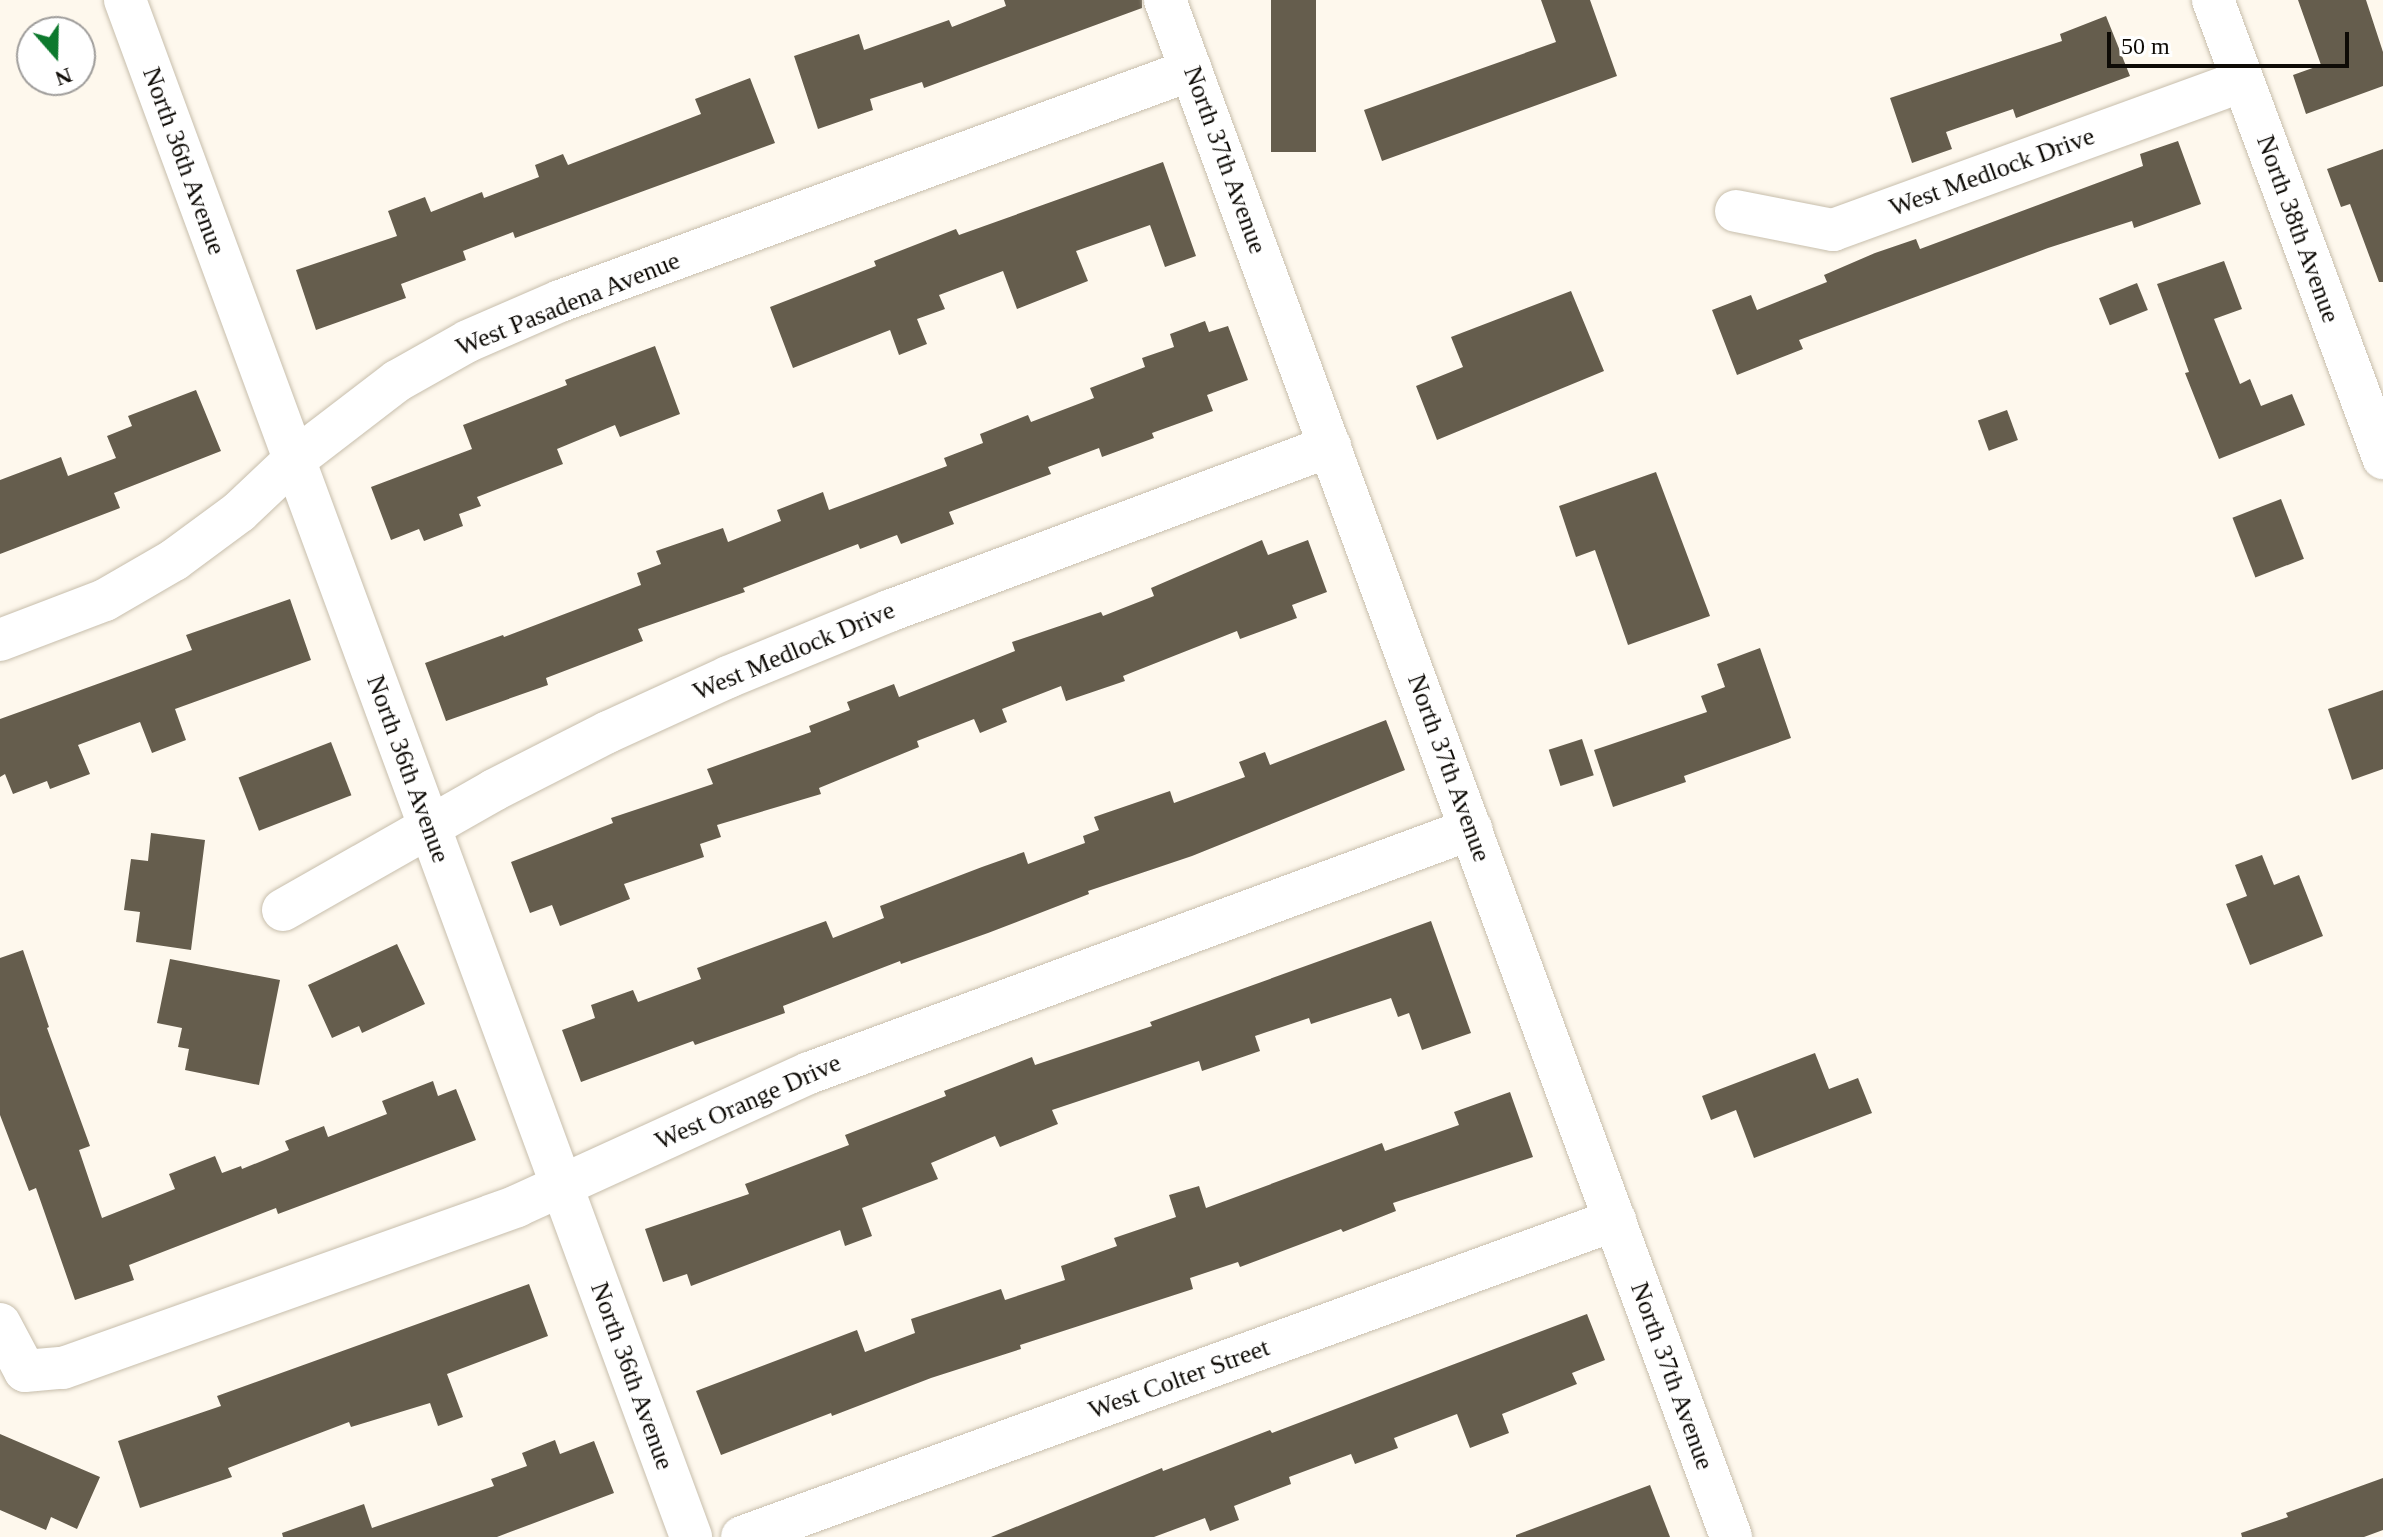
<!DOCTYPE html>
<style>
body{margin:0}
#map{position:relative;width:2383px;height:1537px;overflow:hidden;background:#fef8ed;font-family:Georgia,serif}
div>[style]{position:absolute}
.building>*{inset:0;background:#655d4d;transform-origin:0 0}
.roads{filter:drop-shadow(0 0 2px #c7beac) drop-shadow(0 0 2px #c7beac)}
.minor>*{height:42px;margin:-21px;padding:0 21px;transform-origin:21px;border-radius:21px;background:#fff}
span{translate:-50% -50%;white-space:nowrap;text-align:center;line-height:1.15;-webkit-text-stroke:6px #fff;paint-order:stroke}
.street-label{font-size:26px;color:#0e0b06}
.north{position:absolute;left:16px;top:16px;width:80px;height:80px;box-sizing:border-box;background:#fff;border:2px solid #9f9d9b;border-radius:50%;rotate:160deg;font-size:22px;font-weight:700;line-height:32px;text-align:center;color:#0e0b06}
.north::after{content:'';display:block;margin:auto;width:28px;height:36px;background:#0d792d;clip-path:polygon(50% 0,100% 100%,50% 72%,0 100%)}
.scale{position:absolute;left:2107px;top:32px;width:242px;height:36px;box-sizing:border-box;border:4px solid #0e0b06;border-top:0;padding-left:10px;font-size:24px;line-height:28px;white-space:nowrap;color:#0e0b06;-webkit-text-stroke:6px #fff;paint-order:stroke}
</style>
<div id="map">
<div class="building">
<div style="clip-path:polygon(1004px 0,1142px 0,1142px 8px,924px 88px,922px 82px,870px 99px,873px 110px,818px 129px,794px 56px,859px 34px,864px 50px,949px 20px,952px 27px,1006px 6px)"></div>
<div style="left:1271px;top:0;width:45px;height:152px"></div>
<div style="clip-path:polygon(1541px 0,1590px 0,1617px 76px,1382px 161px,1364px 110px,1556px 42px)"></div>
<div style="clip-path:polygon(2298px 0,2366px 0,2383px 52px,2383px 86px,2306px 114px,2293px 75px,2321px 65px)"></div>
<div style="clip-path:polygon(2106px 16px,2130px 76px,2016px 118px,2013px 109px,1946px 132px,1952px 149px,1912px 163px,1890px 98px,2062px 41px,2060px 34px)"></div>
<div style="clip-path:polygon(750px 78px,775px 143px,515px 238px,513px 232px,463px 251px,466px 260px,401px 284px,406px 298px,316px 330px,296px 270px,397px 236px,388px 211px,425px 197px,431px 212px,482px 192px,484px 198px,539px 177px,535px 165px,563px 154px,568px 165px,701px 114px,695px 99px)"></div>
<div style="clip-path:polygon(2178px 141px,2201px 204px,2134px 228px,2132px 221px,2048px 248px,1799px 340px,1803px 349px,1737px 375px,1712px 310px,1751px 295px,1757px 310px,1827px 282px,1824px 275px,1875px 253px,1916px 239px,1920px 249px,2143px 166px,2140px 154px)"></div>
<div style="clip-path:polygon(2383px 149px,2383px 282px,2379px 282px,2350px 204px,2341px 207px,2327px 169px)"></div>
<div style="clip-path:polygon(1163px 162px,1196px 256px,1165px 267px,1150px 225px,1076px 251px,1088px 281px,1017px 309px,1003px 271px,939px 295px,945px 309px,917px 319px,927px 344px,899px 355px,890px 330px,793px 368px,770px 307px,876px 266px,874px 261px,956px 229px,959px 235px)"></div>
<div style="clip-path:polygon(2224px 261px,2242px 309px,2214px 319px,2240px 384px,2250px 379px,2261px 406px,2292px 394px,2305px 425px,2219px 459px,2185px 373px,2189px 372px,2157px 284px)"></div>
<div style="left:2137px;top:283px;width:29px;height:41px;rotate:68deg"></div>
<div style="clip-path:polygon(1571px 291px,1604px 371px,1437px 440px,1416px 386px,1463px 367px,1451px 337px)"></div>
<div style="clip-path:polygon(1205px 321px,1209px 332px,1228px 326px,1248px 380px,1207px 395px,1213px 411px,1152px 433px,1154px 438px,1102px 457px,1099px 448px,1048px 467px,1051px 474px,949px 512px,954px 524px,901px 544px,897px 535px,860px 549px,858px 544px,743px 588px,745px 592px,638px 629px,643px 641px,546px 678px,548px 685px,446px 721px,425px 663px,503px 635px,504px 637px,641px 585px,637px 573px,661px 564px,656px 551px,723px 528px,728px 542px,781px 521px,777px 510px,823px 492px,829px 510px,947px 466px,944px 458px,983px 443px,980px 434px,1028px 415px,1031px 422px,1094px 398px,1090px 388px,1145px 367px,1142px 358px,1174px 347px,1170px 334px)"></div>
<div style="clip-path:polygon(655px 346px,680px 414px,620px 437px,615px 425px,557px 449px,563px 464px,477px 497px,481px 506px,459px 514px,463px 526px,424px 541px,419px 529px,391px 540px,371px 487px,472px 449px,463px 425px,567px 385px,565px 380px)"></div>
<div style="clip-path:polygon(196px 390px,221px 451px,114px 493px,120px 508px,0 554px,0 480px,61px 457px,68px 476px,116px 458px,107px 436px,132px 426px,128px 416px)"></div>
<div style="left:2007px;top:410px;width:32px;height:31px;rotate:70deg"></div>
<div style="clip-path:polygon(1656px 472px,1710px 616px,1628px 645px,1595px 550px,1576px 557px,1559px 506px)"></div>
<div style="left:2281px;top:499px;width:64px;height:52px;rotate:69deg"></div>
<div style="clip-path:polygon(1262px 540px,1268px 555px,1308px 540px,1327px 592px,1292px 605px,1297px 618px,1240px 639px,1237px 631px,1123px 676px,1125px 681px,1066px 701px,1061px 686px,1002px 709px,1007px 722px,980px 733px,974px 719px,917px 741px,919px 747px,819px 788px,821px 794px,717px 825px,721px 837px,700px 844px,704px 857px,624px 884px,630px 899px,560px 926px,552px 905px,530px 913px,511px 862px,613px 823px,611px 818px,713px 784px,707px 769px,811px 732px,809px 726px,850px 710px,847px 702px,894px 684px,899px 697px,1015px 651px,1012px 642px,1101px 612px,1103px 616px,1154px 596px,1151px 588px)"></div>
<div style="clip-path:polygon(290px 599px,311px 660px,175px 709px,186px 740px,152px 753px,140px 722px,78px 745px,90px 774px,50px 789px,47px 781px,13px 794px,5px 774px,0 777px,0 719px,192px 650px,186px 635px)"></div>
<div style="clip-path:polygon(1760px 648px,1791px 738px,1684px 776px,1686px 782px,1613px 807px,1594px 750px,1707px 712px,1701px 696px,1725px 687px,1717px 664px)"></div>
<div style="clip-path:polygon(2383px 690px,2383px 769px,2352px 780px,2328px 709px)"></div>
<div style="clip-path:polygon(1386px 720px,1405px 770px,1192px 856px,1088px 891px,1089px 894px,988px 933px,901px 964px,900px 961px,783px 1006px,785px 1013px,695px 1045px,693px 1041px,581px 1082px,562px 1030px,595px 1018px,591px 1005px,633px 990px,638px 1002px,701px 979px,697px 968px,826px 921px,833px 938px,884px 918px,880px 906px,982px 867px,1024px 852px,1028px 864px,1085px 843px,1083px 836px,1099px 830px,1094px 817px,1170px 791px,1174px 803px,1245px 777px,1239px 762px,1265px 752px,1270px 765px)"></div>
<div style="left:1582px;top:739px;width:38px;height:35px;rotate:72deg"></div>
<div style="left:331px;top:742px;width:57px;height:99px;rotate:69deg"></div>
<div style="clip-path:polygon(151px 833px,205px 840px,191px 950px,136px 942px,140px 912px,124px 910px,131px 859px,148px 861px)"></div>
<div style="clip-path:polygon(2262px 855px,2274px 885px,2299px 875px,2323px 936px,2250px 965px,2226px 904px,2247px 896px,2235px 865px)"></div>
<div style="clip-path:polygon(1431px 921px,1471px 1033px,1422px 1050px,1409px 1013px,1398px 1017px,1391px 998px,1311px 1024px,1309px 1018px,1255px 1036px,1260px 1051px,1202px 1071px,1199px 1061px,1052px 1110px,1058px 1124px,1000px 1147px,995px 1136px,931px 1163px,938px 1179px,862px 1208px,872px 1236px,845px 1246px,840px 1230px,691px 1286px,687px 1274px,663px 1282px,645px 1229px,749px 1194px,745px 1184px,849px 1145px,845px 1135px,946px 1096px,944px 1091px,1032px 1057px,1035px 1065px,1152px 1026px,1150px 1022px)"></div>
<div style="clip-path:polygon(397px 944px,425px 1004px,362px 1033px,359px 1026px,332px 1038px,308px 985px)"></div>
<div style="clip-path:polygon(23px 950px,49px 1027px,47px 1028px,90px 1146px,79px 1150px,102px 1218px,175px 1189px,169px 1174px,215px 1156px,222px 1173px,241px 1166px,242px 1169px,289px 1150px,285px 1141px,324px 1126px,328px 1137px,387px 1114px,382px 1101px,433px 1081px,438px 1096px,456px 1089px,476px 1140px,278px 1214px,276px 1208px,129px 1265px,134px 1280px,75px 1300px,36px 1188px,29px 1191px,0 1115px,0 958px)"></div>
<div style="clip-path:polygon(170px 959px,280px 980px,259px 1085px,185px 1070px,189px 1049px,178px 1047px,182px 1028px,157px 1023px)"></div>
<div style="clip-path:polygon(1815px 1053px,1829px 1089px,1858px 1078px,1872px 1113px,1754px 1158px,1736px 1110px,1711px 1120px,1702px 1096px)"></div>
<div style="clip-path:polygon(1510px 1092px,1533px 1157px,1393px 1203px,1396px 1211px,1343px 1232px,1341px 1229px,1240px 1267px,1238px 1262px,1190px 1278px,1193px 1289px,1020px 1345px,1021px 1349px,931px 1378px,832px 1416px,831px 1413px,721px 1455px,696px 1391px,857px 1330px,865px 1352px,915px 1333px,911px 1319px,1001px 1289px,1005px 1300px,1065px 1280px,1061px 1266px,1117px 1246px,1114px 1238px,1176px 1217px,1169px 1195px,1199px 1186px,1206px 1208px,1382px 1143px,1385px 1151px,1459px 1125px,1454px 1112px)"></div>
<div style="clip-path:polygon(529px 1284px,548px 1336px,447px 1374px,463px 1417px,438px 1426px,430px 1403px,351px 1427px,349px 1422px,228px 1468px,232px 1477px,140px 1508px,118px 1441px,221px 1406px,217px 1396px)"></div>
<div style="clip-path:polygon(1587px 1314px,1605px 1360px,1572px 1373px,1577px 1384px,1502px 1414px,1509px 1433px,1470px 1448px,1457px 1414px,1394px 1438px,1398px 1448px,1355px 1464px,1351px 1454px,1289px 1477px,1291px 1484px,1234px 1506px,1239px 1520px,1210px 1531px,1205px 1518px,1154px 1537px,991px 1537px,1162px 1468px,1163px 1471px,1270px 1430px,1272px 1433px)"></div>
<div style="clip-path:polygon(0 1434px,100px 1477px,77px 1529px,51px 1517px,46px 1530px,0 1510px)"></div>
<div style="clip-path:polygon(555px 1440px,560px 1454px,594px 1441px,614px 1493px,497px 1537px,283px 1537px,282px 1533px,364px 1504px,372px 1528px,494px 1486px,491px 1479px,527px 1466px,522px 1453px)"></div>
<div style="clip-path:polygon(2383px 1478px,2383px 1530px,2364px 1537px,2242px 1537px,2241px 1533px,2288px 1517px,2286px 1513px)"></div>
<div style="clip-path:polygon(1650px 1485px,1670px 1537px,1516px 1537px,1516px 1535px)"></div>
</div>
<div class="roads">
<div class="minor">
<div style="left:125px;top:0;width:1638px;rotate:69.78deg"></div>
<div style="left:1165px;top:0;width:1638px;rotate:69.78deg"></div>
<div style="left:2213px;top:0;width:489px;rotate:69.6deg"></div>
<div style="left:1736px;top:211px;width:99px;rotate:11.1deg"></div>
<div style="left:1833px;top:230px;width:436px;rotate:-20deg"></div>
<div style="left:0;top:640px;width:112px;rotate:-20.9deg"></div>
<div style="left:105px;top:600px;width:80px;rotate:-30.1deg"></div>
<div style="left:174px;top:560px;width:81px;rotate:-36.4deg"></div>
<div style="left:239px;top:512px;width:76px;rotate:-43.4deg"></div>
<div style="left:294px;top:460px;width:130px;rotate:-37.5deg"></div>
<div style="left:397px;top:381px;width:81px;rotate:-29.4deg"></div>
<div style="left:468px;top:341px;width:100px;rotate:-23.5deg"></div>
<div style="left:560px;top:301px;width:672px;rotate:-20.11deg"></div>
<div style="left:283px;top:910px;width:243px;rotate:-29.6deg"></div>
<div style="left:494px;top:790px;width:128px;rotate:-27deg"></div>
<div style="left:608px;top:732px;width:132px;rotate:-24.6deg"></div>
<div style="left:728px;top:677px;width:174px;rotate:-22.3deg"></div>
<div style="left:889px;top:611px;width:471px;rotate:-20.5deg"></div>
<div style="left:0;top:1324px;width:53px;rotate:62deg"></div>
<div style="left:25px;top:1371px;width:38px;rotate:-5deg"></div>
<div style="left:63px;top:1368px;width:482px;rotate:-19.6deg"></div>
<div style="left:517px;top:1206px;width:321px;rotate:-24.5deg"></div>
<div style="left:809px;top:1073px;width:706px;rotate:-20.23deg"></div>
<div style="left:742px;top:1537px;width:929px;rotate:-19.96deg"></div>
</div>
</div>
<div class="street-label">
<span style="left:1225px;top:160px;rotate:70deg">North 37th Avenue</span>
<span style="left:184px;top:161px;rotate:70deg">North 36th Avenue</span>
<span style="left:1992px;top:172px;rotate:-20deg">West Medlock Drive</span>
<span style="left:2298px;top:229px;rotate:70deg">North 38th Avenue</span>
<span style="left:568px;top:304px;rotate:-22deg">West Pasadena Avenue</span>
<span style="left:794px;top:651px;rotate:-23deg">West Medlock Drive</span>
<span style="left:1449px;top:768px;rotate:70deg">North 37th Avenue</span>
<span style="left:408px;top:769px;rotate:70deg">North 36th Avenue</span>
<span style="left:748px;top:1102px;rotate:-24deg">West Orange Drive</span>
<span style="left:632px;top:1376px;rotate:70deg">North 36th Avenue</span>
<span style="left:1672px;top:1376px;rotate:70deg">North 37th Avenue</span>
<span style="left:1179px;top:1379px;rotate:-20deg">West Colter Street</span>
</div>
<div class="north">N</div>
<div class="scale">50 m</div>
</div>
